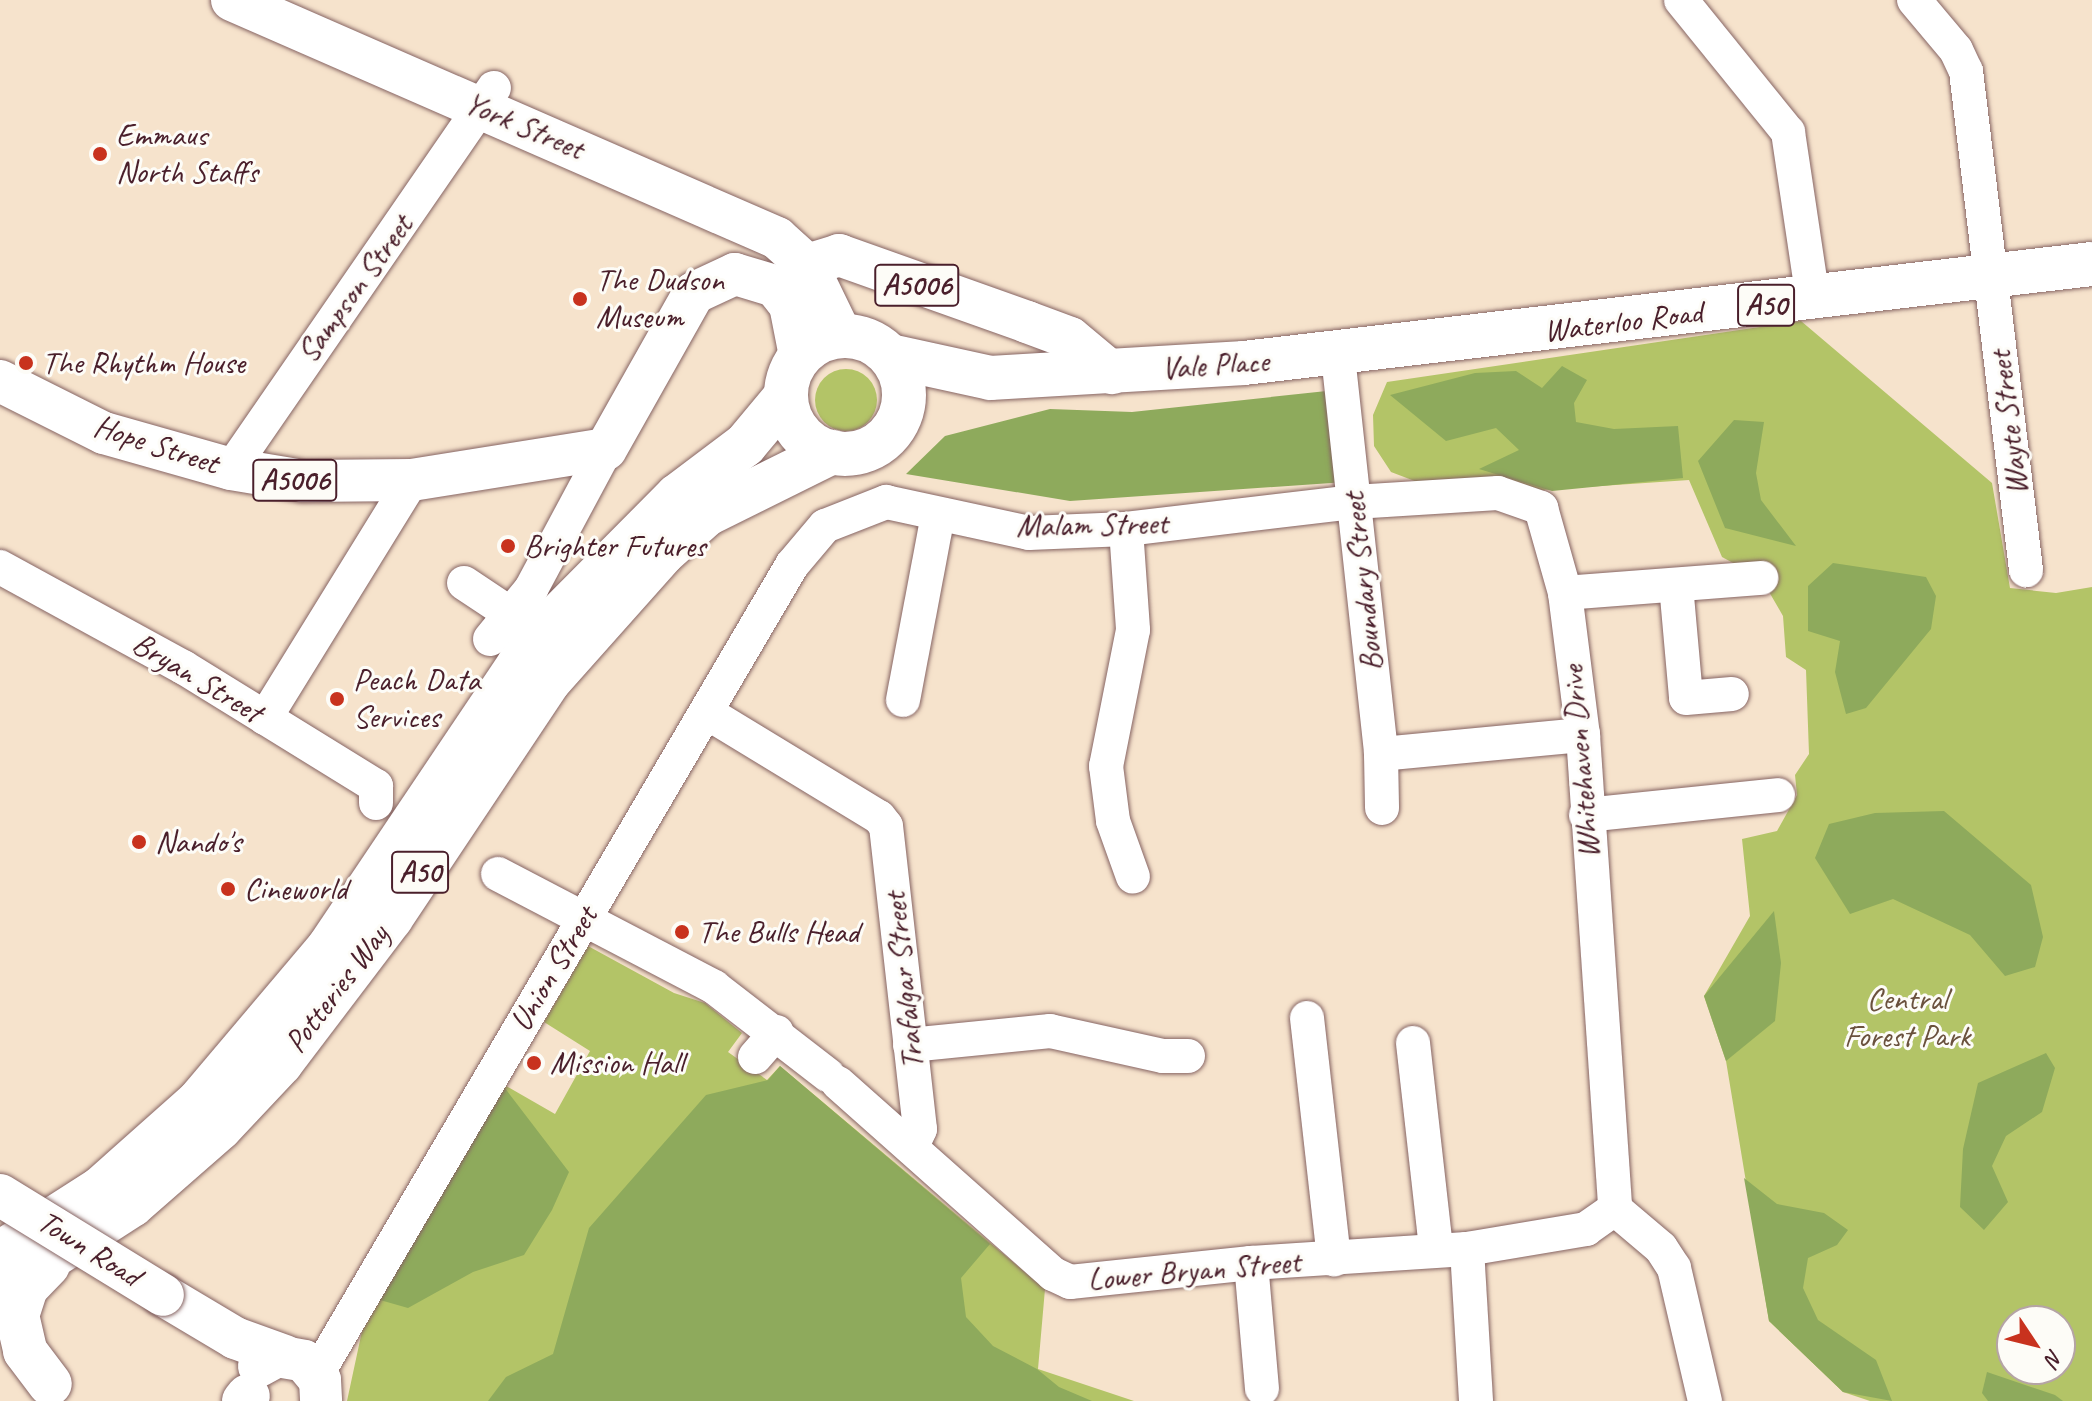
<!DOCTYPE html>
<style>
body{margin:0}
#map{position:relative;width:2092px;height:1401px;overflow:hidden;background:#f6e3cc;font-family:Caveat,sans-serif}
div>[style]{position:absolute}
.green>*{inset:0;background:#b3c467}
.round{border-radius:50%}
.forest>*{inset:0;background:#8eaa5c}
.roads{filter:drop-shadow(0 0 2px #866463) drop-shadow(0 0 2px #866463)}
.minor>*{height:34px;margin:-17px;padding:0 17px;transform-origin:17px;border-radius:17px;background:#fff}
.major>*{height:42px;margin:-21px;padding:0 21px;transform-origin:21px;border-radius:21px;background:#fff}
.highway>*{height:44px;margin:-22px;padding:0 22px;transform-origin:22px;border-radius:22px;background:#fff}
.highway>.ring{margin:-22px;padding:0;box-sizing:content-box;background:none;border:44px solid #fff;border-radius:50%}
.bridges{filter:drop-shadow(0 0 2px #866463) drop-shadow(0 0 2px #866463)}
.major-bridge>*{height:42px;margin:-21px;padding:0 21px;transform-origin:21px;border-radius:21px;background:#fff}
.dots>*{width:22px;height:22px;translate:-50% -50%;box-sizing:border-box;border:4px solid #fdfcf7;border-radius:50%}
span{translate:-50% -50%;white-space:nowrap;text-align:center;line-height:1.15;-webkit-text-stroke:6px #fdfcf7;paint-order:stroke}
.shield-label span{padding:2px 6px;background:#fdfcf7;border:2px solid;border-radius:6px;-webkit-text-stroke-width:0}
.shield-label{font-size:30px;color:#4a1f2b;font-weight:700}
.street-label{font-size:32px;color:#4a1f2b}
.poi-label{font-size:32px;color:#4a1f2b}
.left{translate:0 -50%;text-align:left}
.park-label{font-size:32px;color:#6a513d}
.north{position:absolute;left:1996px;top:1305px;width:80px;height:80px;box-sizing:border-box;background:#fdfcf7;border:2px solid #b5a4a5;border-radius:50%;rotate:125deg;font-size:22px;font-weight:700;line-height:32px;text-align:center;color:#4a1f2b}
.north::after{content:'';display:block;margin:auto;width:28px;height:36px;background:#c8321e;clip-path:polygon(50% 0,100% 100%,50% 72%,0 100%)}
</style>
<div id="map">
<div class="green">
<div style="clip-path:polygon(evenodd,1801px 321px,1992px 483px,2010px 588px,2056px 593px,2092px 587px,2092px 1401px,1870px 1401px,1843px 1392px,1769px 1321px,1726px 1061px,1704px 996px,1750px 916px,1742px 839px,1777px 831px,1797px 795px,1795px 775px,1809px 754px,1806px 670px,1786px 657px,1783px 616px,1761px 578px,1722px 557px,1689px 480px,1454px 496px,1391px 472px,1374px 446px,1373px 415px,1387px 382px,1801px 321px,2012px 1321px,2060px 1321px,2060px 1369px,2012px 1369px,2012px 1321px)"></div>
<div class="round" style="left:815px;top:369px;width:62px;height:62px"></div>
<div style="clip-path:polygon(588px 946px,674px 993px,705px 1003px,742px 1033px,728px 1052px,767px 1080px,780px 1066px,1045px 1289px,1038px 1369px,1134px 1401px,347px 1401px,362px 1331px,501px 1083px,555px 1114px,590px 1051px,544px 1022px)"></div>
</div>
<div class="forest">
<div style="clip-path:polygon(1562px 366px,1587px 380px,1574px 403px,1576px 422px,1614px 429px,1678px 426px,1683px 478px,1552px 491px,1479px 469px,1519px 450px,1496px 428px,1446px 441px,1390px 395px,1475px 373px,1516px 371px,1542px 388px)"></div>
<div style="clip-path:polygon(1336px 390px,1346px 482px,1070px 501px,906px 474px,945px 436px,1050px 409px,1132px 412px)"></div>
<div style="clip-path:polygon(1734px 420px,1764px 422px,1756px 473px,1761px 500px,1796px 546px,1725px 528px,1698px 461px)"></div>
<div style="clip-path:polygon(1833px 563px,1926px 577px,1936px 596px,1931px 629px,1866px 708px,1846px 714px,1835px 672px,1840px 641px,1808px 631px,1808px 586px)"></div>
<div style="clip-path:polygon(1944px 811px,2031px 885px,2043px 937px,2035px 967px,2005px 976px,1970px 935px,1893px 899px,1850px 914px,1815px 858px,1829px 824px,1875px 813px)"></div>
<div style="clip-path:polygon(1774px 911px,1781px 963px,1775px 1021px,1726px 1061px,1704px 996px)"></div>
<div style="clip-path:polygon(2046px 1053px,2055px 1068px,2042px 1112px,2006px 1136px,1992px 1166px,2008px 1202px,1984px 1230px,1960px 1207px,1963px 1149px,1978px 1083px)"></div>
<div style="clip-path:polygon(780px 1066px,990px 1244px,961px 1278px,966px 1317px,993px 1346px,1037px 1369px,1059px 1387px,1092px 1401px,488px 1401px,506px 1377px,553px 1354px,589px 1228px,706px 1095px,768px 1080px)"></div>
<div style="clip-path:polygon(501px 1083px,569px 1172px,552px 1210px,524px 1255px,473px 1272px,408px 1308px,380px 1300px)"></div>
<div style="clip-path:polygon(1744px 1178px,1777px 1204px,1824px 1213px,1848px 1230px,1837px 1245px,1808px 1258px,1803px 1288px,1818px 1320px,1876px 1360px,1892px 1401px,1843px 1392px,1769px 1321px)"></div>
<div style="clip-path:polygon(1987px 1372px,2055px 1395px,2063px 1401px,1988px 1401px,1982px 1393px)"></div>
</div>
<div class="roads">
<div class="minor">
<div style="left:1681px;top:0;width:170px;rotate:51deg"></div>
<div style="left:1788px;top:132px;width:170px;rotate:81.5deg"></div>
<div style="left:1914px;top:0;width:65px;rotate:50deg"></div>
<div style="left:1956px;top:50px;width:23px;rotate:65deg"></div>
<div style="left:1966px;top:71px;width:503px;rotate:83.14deg"></div>
<div style="left:1338px;top:356px;width:400px;rotate:83.8deg"></div>
<div style="left:1381px;top:754px;width:54px;rotate:88.9deg"></div>
<div style="left:231px;top:469px;width:463px;rotate:-55.4deg"></div>
<div style="left:1126px;top:529px;width:101px;rotate:86deg"></div>
<div style="left:1133px;top:630px;width:139px;rotate:101.2deg"></div>
<div style="left:1106px;top:766px;width:55px;rotate:82.7deg"></div>
<div style="left:1113px;top:821px;width:59px;rotate:70.3deg"></div>
<div style="left:0;top:567px;width:209px;rotate:28.7deg"></div>
<div style="left:183px;top:667px;width:227px;rotate:31.7deg"></div>
<div style="left:376px;top:786px;width:17px;rotate:90deg"></div>
<div style="left:464px;top:583px;width:54px;rotate:33.7deg"></div>
<div style="left:1676px;top:585px;width:113px;rotate:84.9deg"></div>
<div style="left:1686px;top:698px;width:46px;rotate:-5deg"></div>
<div style="left:1565px;top:593px;width:197px;rotate:-4.4deg"></div>
<div style="left:490px;top:639px;width:65px;rotate:-50.6deg"></div>
<div style="left:531px;top:589px;width:159px;rotate:-61.8deg"></div>
<div style="left:903px;top:700px;width:189px;rotate:-79.3deg"></div>
<div style="left:706px;top:712px;width:202px;rotate:31.3deg"></div>
<div style="left:879px;top:817px;width:11px;rotate:52deg"></div>
<div style="left:886px;top:826px;width:305px;rotate:83.6deg"></div>
<div style="left:920px;top:1129px;width:19px;rotate:115deg"></div>
<div style="left:265px;top:718px;width:280px;rotate:-58.3deg"></div>
<div style="left:1381px;top:754px;width:203px;rotate:-5.4deg"></div>
<div style="left:1586px;top:815px;width:193px;rotate:-5.9deg"></div>
<div style="left:498px;top:874px;width:244px;rotate:27.6deg"></div>
<div style="left:714px;top:987px;width:144px;rotate:37.7deg"></div>
<div style="left:1307px;top:1018px;width:243px;rotate:83.6deg"></div>
<div style="left:1413px;top:1043px;width:205px;rotate:83.6deg"></div>
<div style="left:910px;top:1045px;width:141px;rotate:-5.7deg"></div>
<div style="left:1050px;top:1031px;width:116px;rotate:12.5deg"></div>
<div style="left:1163px;top:1056px;width:25px"></div>
<div style="left:755px;top:1057px;width:33px;rotate:-49deg"></div>
<div style="left:838px;top:1083px;width:288px;rotate:41.6deg"></div>
<div style="left:1053px;top:1274px;width:19px;rotate:25deg"></div>
<div style="left:1070px;top:1282px;width:182px;rotate:-6deg"></div>
<div style="left:1251px;top:1263px;width:216px;rotate:-3.7deg"></div>
<div style="left:1467px;top:1249px;width:121px;rotate:-9.5deg"></div>
<div style="left:1586px;top:1229px;width:35px;rotate:-35deg"></div>
<div style="left:1615px;top:1209px;width:60px;rotate:40.3deg"></div>
<div style="left:1661px;top:1248px;width:24px;rotate:57deg"></div>
<div style="left:1674px;top:1268px;width:137px;rotate:76.9deg"></div>
<div style="left:1467px;top:1249px;width:152px;rotate:86.6deg"></div>
<div style="left:1251px;top:1263px;width:126px;rotate:85deg"></div>
<div style="left:317px;top:1374px;width:938px;rotate:-59.58deg"></div>
<div style="left:792px;top:565px;width:51px;rotate:-49.8deg"></div>
<div style="left:825px;top:526px;width:66px;rotate:-21.5deg"></div>
<div style="left:886px;top:502px;width:146px;rotate:12.2deg"></div>
<div style="left:1029px;top:533px;width:97px;rotate:-2.4deg"></div>
<div style="left:1126px;top:529px;width:230px;rotate:-6.8deg"></div>
<div style="left:1354px;top:502px;width:144px;rotate:-3.6deg"></div>
<div style="left:1498px;top:493px;width:46px;rotate:19.2deg"></div>
<div style="left:1541px;top:508px;width:88px;rotate:74.2deg"></div>
<div style="left:1565px;top:593px;width:143px;rotate:82.8deg"></div>
<div style="left:1583px;top:735px;width:475px;rotate:86.1deg"></div>
</div>
<div class="major">
<div style="left:232px;top:0;width:595px;rotate:23.59deg"></div>
<div style="left:777px;top:238px;width:40px;rotate:42deg"></div>
<div style="left:807px;top:265px;width:78px;rotate:64.1deg"></div>
<div style="left:807px;top:265px;width:34px;rotate:-17deg"></div>
<div style="left:839px;top:255px;width:200px;rotate:19.6deg"></div>
<div style="left:1027px;top:322px;width:46px;rotate:20.4deg"></div>
<div style="left:1070px;top:338px;width:55px;rotate:39.8deg"></div>
<div style="left:0;top:381px;width:116px;rotate:26.6deg"></div>
<div style="left:104px;top:433px;width:132px;rotate:15.8deg"></div>
<div style="left:231px;top:469px;width:73px;rotate:9.5deg"></div>
<div style="left:303px;top:481px;width:109px;rotate:-0.5deg"></div>
<div style="left:412px;top:480px;width:196px;rotate:-9.1deg"></div>
<div style="left:606px;top:449px;width:179px;rotate:-60.6deg"></div>
<div style="left:694px;top:293px;width:45px;rotate:-24.9deg"></div>
<div style="left:735px;top:274px;width:42px;rotate:16.7deg"></div>
<div style="left:775px;top:286px;width:24px;rotate:52deg"></div>
<div style="left:790px;top:305px;width:52px;rotate:78.9deg"></div>
<div style="left:163px;top:1295px;width:84px;rotate:30.8deg"></div>
<div style="left:235px;top:1338px;width:53px;rotate:19.8deg"></div>
<div style="left:259px;top:1366px;width:21px;rotate:-29deg"></div>
<div style="left:277px;top:1356px;width:27px;rotate:10deg"></div>
<div style="left:304px;top:1361px;width:25px;rotate:50deg"></div>
<div style="left:320px;top:1380px;width:21px;rotate:87deg"></div>
</div>
<div class="highway">
<div class="ring" style="left:786px;top:336px;width:74px;height:74px"></div>
<div style="left:890px;top:356px;width:103px;rotate:12.3deg"></div>
<div style="left:991px;top:378px;width:253px;rotate:-3.4deg"></div>
<div style="left:1244px;top:363px;width:854px;rotate:-6.66deg"></div>
<div style="left:0;top:1253px;width:119px;rotate:-32.6deg"></div>
<div style="left:100px;top:1189px;width:132px;rotate:-41.6deg"></div>
<div style="left:199px;top:1101px;width:202px;rotate:-49.8deg"></div>
<div style="left:329px;top:947px;width:341px;rotate:-56.1deg"></div>
<div style="left:519px;top:664px;width:56px;rotate:-51.5deg"></div>
<div style="left:554px;top:620px;width:175px;rotate:-45.2deg"></div>
<div style="left:677px;top:496px;width:85px;rotate:-36.9deg"></div>
<div style="left:745px;top:445px;width:64px;rotate:-50.1deg"></div>
<div style="left:48px;top:1265px;width:32px;rotate:134deg"></div>
<div style="left:26px;top:1288px;width:28px;rotate:108deg"></div>
<div style="left:17px;top:1315px;width:37px;rotate:77deg"></div>
<div style="left:25px;top:1351px;width:41px;rotate:52.9deg"></div>
<div style="left:0;top:1290px;width:157px;rotate:-32.8deg"></div>
<div style="left:132px;top:1205px;width:117px;rotate:-41.2deg"></div>
<div style="left:220px;top:1128px;width:89px;rotate:-46.8deg"></div>
<div style="left:281px;top:1063px;width:182px;rotate:-52.8deg"></div>
<div style="left:391px;top:918px;width:285px;rotate:-56.3deg"></div>
<div style="left:549px;top:681px;width:171px;rotate:-48.3deg"></div>
<div style="left:663px;top:553px;width:59px;rotate:-41.6deg"></div>
<div style="left:707px;top:514px;width:140px;rotate:-26.4deg"></div>
<div style="left:244px;top:1401px;width:6px;rotate:-51deg"></div>
</div>
</div>
<div class="bridges">
<div class="major-bridge">
<div style="left:0;top:1195px;width:191px;rotate:31.5deg"></div>
</div>
</div>
<div class="dots">
<div style="left:100px;top:154px;background:#c8321e"></div>
<div style="left:580px;top:299px;background:#c8321e"></div>
<div style="left:26px;top:363px;background:#c8321e"></div>
<div style="left:508px;top:546px;background:#c8321e"></div>
<div style="left:337px;top:699px;background:#c8321e"></div>
<div style="left:139px;top:842px;background:#c8321e"></div>
<div style="left:228px;top:889px;background:#c8321e"></div>
<div style="left:682px;top:932px;background:#c8321e"></div>
<div style="left:534px;top:1063px;background:#c8321e"></div>
</div>
<div class="shield-label">
<span style="left:917px;top:285px">A5006</span>
<span style="left:1766px;top:305px">A50</span>
<span style="left:295px;top:480px">A5006</span>
<span style="left:420px;top:872px">A50</span>
</div>
<div class="street-label">
<span style="left:524px;top:126px;rotate:23deg">York Street</span>
<span style="left:355px;top:289px;rotate:-54deg">Sampson Street</span>
<span style="left:1623px;top:322px;rotate:-7deg">Waterloo Road</span>
<span style="left:1215px;top:365px;rotate:-4deg">Vale Place</span>
<span style="left:2009px;top:423px;rotate:-97deg">Wayte Street</span>
<span style="left:156px;top:445px;rotate:18deg">Hope Street</span>
<span style="left:1092px;top:525px;rotate:-1deg">Malam Street</span>
<span style="left:1363px;top:582px;rotate:-96deg">Boundary Street</span>
<span style="left:197px;top:678px;rotate:31deg">Bryan Street</span>
<span style="left:1581px;top:762px;rotate:-95deg">Whitehaven Drive</span>
<span style="left:554px;top:969px;rotate:-59deg">Union Street</span>
<span style="left:904px;top:981px;rotate:-96deg">Trafalgar Street</span>
<span style="left:337px;top:989px;rotate:-53deg">Potteries Way</span>
<span style="left:89px;top:1249px;rotate:32deg">Town Road</span>
<span style="left:1194px;top:1271px;rotate:-5deg">Lower Bryan Street</span>
</div>
<div class="poi-label">
<span class="left" style="left:116px;top:154px">Emmaus<br>North Staffs</span>
<span class="left" style="left:596px;top:299px">The Dudson<br>Museum</span>
<span class="left" style="left:42px;top:363px">The Rhythm House</span>
<span class="left" style="left:524px;top:546px">Brighter Futures</span>
<span class="left" style="left:353px;top:699px">Peach Data<br>Services</span>
<span class="left" style="left:155px;top:842px">Nando's</span>
<span class="left" style="left:244px;top:889px">Cineworld</span>
<span class="left" style="left:698px;top:932px">The Bulls Head</span>
<span class="left" style="left:550px;top:1063px">Mission Hall</span>
</div>
<div class="park-label">
<span style="left:1907px;top:1018px">Central<br>Forest Park</span>
</div>
<div class="north">N</div>
</div>
